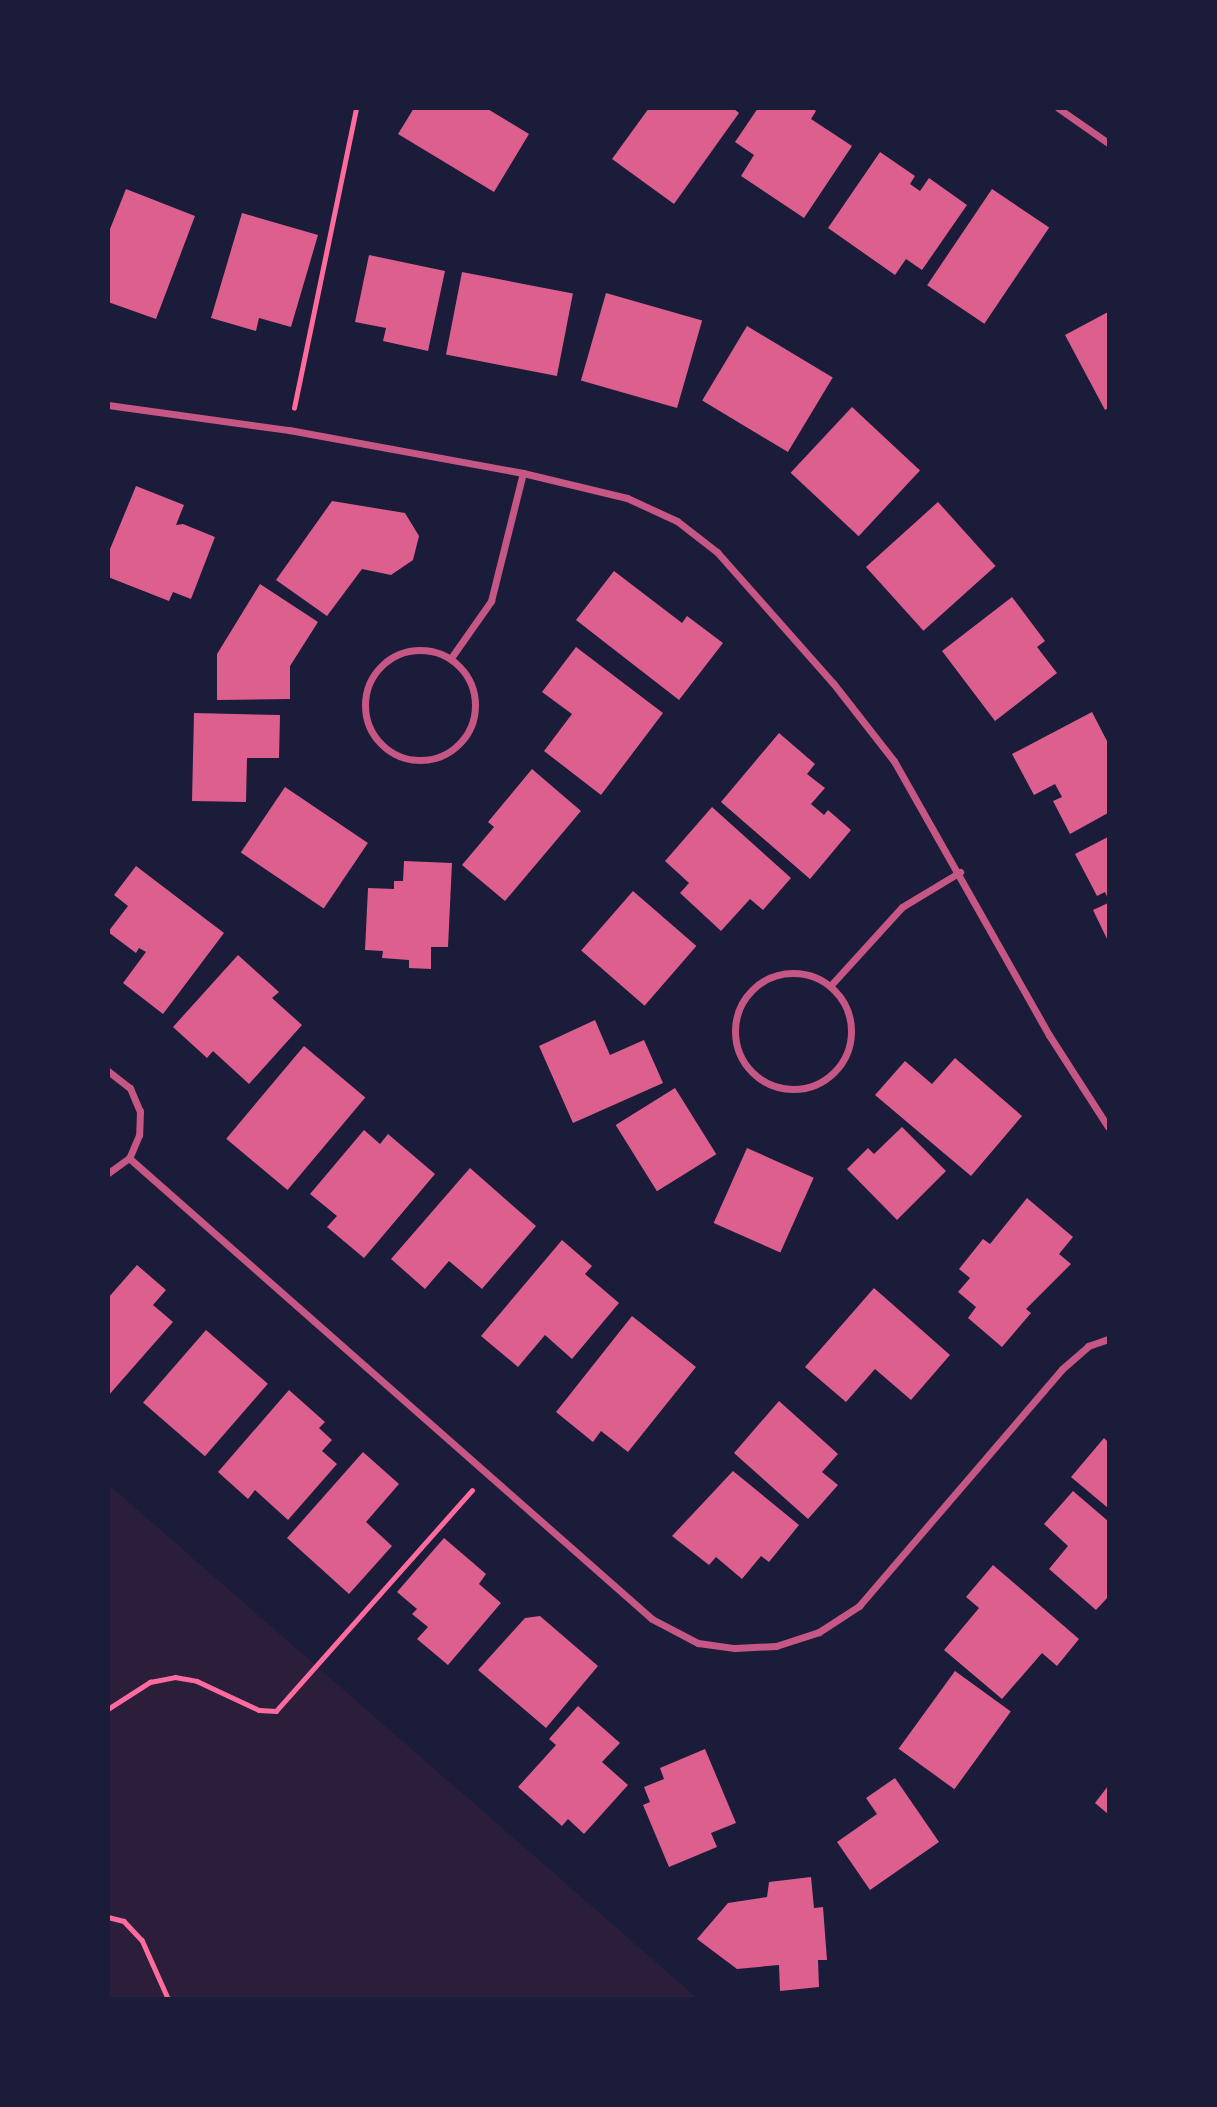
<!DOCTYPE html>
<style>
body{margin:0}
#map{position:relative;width:1217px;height:2107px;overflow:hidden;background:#1b1b3a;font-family:"Work Sans",sans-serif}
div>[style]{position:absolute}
.green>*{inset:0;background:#2a1e3b}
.building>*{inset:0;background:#dd5f8e;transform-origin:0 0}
.path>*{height:4.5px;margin:-2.25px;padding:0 2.25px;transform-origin:2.25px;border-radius:2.25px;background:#ff6b9d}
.minor>*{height:7px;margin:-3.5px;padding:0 3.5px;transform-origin:3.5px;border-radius:3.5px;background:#c65784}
.minor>.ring{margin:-3.5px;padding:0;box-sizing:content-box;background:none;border:7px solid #c65784;border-radius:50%}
span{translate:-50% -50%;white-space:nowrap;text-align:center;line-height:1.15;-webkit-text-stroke:7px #1b1b3a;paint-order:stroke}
.frame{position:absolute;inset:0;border:110px solid #1b1b3a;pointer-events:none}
</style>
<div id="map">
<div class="green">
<div style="clip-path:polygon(109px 1485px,697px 1998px,109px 1998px)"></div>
</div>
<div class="building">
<div style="clip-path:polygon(414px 108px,486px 108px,529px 134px,494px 192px,398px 134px)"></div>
<div style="clip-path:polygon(649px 108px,733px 108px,739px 113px,674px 204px,612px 159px)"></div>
<div style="clip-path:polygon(758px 108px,813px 108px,816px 111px,811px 119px,852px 146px,804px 218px,741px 176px,754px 155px,735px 142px)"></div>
<div style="clip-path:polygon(880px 152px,915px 176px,910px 184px,920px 191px,929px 178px,967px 205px,922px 270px,906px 259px,895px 275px,828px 228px)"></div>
<div style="clip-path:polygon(126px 189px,195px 216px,156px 319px,108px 302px,108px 234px)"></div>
<div style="left:992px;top:189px;width:69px;height:116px;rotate:34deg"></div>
<div style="clip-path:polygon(242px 213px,318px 235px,291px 327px,259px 318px,256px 331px,211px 318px)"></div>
<div style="clip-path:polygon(369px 255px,445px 271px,428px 351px,383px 341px,386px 328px,355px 322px)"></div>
<div style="left:462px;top:272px;width:113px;height:84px;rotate:11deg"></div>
<div style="left:606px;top:293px;width:100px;height:91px;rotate:16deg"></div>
<div style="clip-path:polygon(1108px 312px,1108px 408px,1105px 410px,1065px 335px)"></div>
<div style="left:747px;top:326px;width:100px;height:87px;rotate:31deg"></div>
<div style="left:852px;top:407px;width:93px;height:90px;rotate:43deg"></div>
<div style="clip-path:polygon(136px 486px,184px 505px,176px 525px,183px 524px,215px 537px,191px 599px,173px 592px,169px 601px,108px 577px,108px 554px)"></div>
<div style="clip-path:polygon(332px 501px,405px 513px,419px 536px,413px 560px,391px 575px,362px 569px,327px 616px,276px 580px)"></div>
<div style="left:938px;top:502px;width:86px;height:97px;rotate:48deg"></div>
<div style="clip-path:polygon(614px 571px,682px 623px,687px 616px,723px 643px,679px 700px,576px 620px)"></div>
<div style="clip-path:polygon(260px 584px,318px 622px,290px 666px,290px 699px,217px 700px,217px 654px)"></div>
<div style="clip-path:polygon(1012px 597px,1045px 641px,1037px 647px,1057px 673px,995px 721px,942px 651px)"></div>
<div style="clip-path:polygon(576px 647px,663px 713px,601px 795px,544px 751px,572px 714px,542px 692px)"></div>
<div style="clip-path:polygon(1092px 712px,1108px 743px,1108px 813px,1070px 834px,1053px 801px,1062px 797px,1055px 784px,1034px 795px,1012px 754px)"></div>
<div style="clip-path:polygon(194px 713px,280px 715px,279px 758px,247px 758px,246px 802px,192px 801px)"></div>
<div style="clip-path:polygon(779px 733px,815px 764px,807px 774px,825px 788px,811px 804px,824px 815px,828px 810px,851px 830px,810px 879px,721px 802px)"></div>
<div style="clip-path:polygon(532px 769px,581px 811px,505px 901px,462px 865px,494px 827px,488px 822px)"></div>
<div style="left:285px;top:787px;width:100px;height:79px;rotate:34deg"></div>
<div style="clip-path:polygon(712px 807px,791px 878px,763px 910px,750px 899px,721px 931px,680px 893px,689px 883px,665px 861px)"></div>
<div style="clip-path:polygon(1108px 837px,1108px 899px,1105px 892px,1097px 896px,1075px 854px)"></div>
<div style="clip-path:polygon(404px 861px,452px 863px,448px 947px,431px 947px,431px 969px,409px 968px,409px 960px,382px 958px,383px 951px,365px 950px,368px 888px,394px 889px,394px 881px,403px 881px)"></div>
<div style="clip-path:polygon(136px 866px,224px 933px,163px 1014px,123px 983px,146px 952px,139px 948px,136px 953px,108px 932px,128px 906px,114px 895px)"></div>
<div style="left:633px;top:891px;width:84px;height:79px;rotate:41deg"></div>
<div style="clip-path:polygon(1108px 903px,1108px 941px,1093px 910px)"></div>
<div style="clip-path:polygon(238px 955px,279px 992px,272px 998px,302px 1025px,249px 1084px,213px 1051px,207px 1058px,173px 1027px)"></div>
<div style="clip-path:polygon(595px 1020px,610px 1055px,644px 1040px,663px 1083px,573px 1123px,539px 1046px)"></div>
<div style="left:304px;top:1046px;width:80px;height:121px;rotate:40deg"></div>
<div style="clip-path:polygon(955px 1058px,1022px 1116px,971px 1176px,875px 1095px,905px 1061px,932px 1084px)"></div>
<div style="left:675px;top:1088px;width:78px;height:70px;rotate:58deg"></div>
<div style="clip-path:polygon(902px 1127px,946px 1171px,897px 1220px,847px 1169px,868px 1148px,874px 1154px)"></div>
<div style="clip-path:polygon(364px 1130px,380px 1144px,388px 1134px,435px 1174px,364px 1258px,327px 1227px,337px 1216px,310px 1194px)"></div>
<div style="left:747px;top:1148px;width:73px;height:82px;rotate:24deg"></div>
<div style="clip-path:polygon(470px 1168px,536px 1226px,482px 1289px,449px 1261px,425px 1289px,391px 1259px)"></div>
<div style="clip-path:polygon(1027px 1198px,1073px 1237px,1059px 1254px,1071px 1264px,1026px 1309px,1031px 1313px,1002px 1347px,968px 1318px,976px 1307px,958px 1292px,970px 1278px,959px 1269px,983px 1239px,990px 1244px)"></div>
<div style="clip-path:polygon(562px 1240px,592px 1266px,585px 1274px,619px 1303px,572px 1359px,545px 1335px,518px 1367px,481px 1336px)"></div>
<div style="clip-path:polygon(137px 1265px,166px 1290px,153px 1305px,173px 1322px,108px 1396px,108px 1298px)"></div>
<div style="clip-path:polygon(874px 1288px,950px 1355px,911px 1400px,875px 1369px,846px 1402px,805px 1367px)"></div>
<div style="clip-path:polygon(632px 1316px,696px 1367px,628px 1452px,601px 1431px,593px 1442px,556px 1412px)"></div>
<div style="left:206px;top:1330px;width:82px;height:96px;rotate:41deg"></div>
<div style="clip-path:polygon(289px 1390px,325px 1422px,319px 1428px,332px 1440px,322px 1451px,337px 1464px,288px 1520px,255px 1490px,248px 1499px,218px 1472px)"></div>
<div style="clip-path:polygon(779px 1401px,838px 1454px,822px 1472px,838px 1485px,808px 1519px,734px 1453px)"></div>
<div style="clip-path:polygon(1104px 1438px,1108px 1442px,1108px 1508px,1071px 1477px)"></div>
<div style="clip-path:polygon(363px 1452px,399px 1484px,366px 1522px,392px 1546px,349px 1594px,287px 1538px)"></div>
<div style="clip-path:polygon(733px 1471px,799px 1525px,769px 1562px,761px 1556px,742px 1579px,716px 1557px,709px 1565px,672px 1536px)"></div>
<div style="clip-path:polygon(1073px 1491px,1108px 1521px,1108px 1597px,1096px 1610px,1049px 1569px,1068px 1546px,1044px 1524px)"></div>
<div style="clip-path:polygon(444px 1538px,486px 1574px,479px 1584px,501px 1603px,448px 1665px,417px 1639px,428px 1627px,412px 1614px,417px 1609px,397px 1592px)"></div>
<div style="clip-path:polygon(993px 1565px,1079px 1639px,1057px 1666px,1042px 1653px,1002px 1699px,944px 1650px,979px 1608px,966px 1597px)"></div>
<div style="clip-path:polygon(540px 1616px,598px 1666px,546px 1728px,478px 1670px,525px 1618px)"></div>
<div style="left:955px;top:1671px;width:69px;height:96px;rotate:36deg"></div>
<div style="clip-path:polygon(578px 1706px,620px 1743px,602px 1762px,628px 1785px,584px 1834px,568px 1819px,562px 1826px,518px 1787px,556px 1745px,549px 1739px)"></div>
<div style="clip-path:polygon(705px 1749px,736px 1823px,711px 1833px,717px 1847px,669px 1867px,643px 1805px,650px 1802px,644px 1787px,664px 1779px,660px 1768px)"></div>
<div style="clip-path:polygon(895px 1778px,939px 1842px,870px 1890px,837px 1842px,877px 1814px,866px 1798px)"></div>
<div style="clip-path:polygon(1108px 1786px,1108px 1814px,1095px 1803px)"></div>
<div style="clip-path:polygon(811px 1877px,814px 1908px,823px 1907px,827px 1960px,818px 1960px,819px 1987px,780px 1991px,779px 1965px,737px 1969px,697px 1939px,728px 1903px,767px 1897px,769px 1882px)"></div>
</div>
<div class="path">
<div style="left:294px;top:408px;width:306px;rotate:-78.3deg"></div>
<div style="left:108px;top:1709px;width:50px;rotate:-32.7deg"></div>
<div style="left:150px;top:1682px;width:25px;rotate:-11deg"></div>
<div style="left:175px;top:1677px;width:22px;rotate:10deg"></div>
<div style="left:197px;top:1681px;width:68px;rotate:25.1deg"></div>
<div style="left:259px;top:1710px;width:17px;rotate:3deg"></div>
<div style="left:276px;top:1711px;width:295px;rotate:-48.4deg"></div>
<div style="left:108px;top:1917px;width:16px;rotate:14deg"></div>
<div style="left:124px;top:1921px;width:26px;rotate:47deg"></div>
<div style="left:142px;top:1940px;width:64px;rotate:65.9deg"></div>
</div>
<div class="minor">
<div style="left:1058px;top:108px;width:61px;rotate:35deg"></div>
<div style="left:108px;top:405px;width:183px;rotate:7.9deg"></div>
<div style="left:289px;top:430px;width:238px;rotate:10.4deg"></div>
<div style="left:523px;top:473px;width:107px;rotate:13.5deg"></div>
<div style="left:627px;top:498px;width:55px;rotate:24.7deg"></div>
<div style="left:677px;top:521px;width:51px;rotate:37.8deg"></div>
<div style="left:717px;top:552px;width:175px;rotate:48.5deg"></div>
<div style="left:833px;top:683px;width:99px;rotate:52deg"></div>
<div style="left:894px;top:761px;width:315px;rotate:60.5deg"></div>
<div style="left:1049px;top:1035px;width:109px;rotate:57.3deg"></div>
<div class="ring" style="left:365px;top:650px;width:103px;height:103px"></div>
<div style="left:451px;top:658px;width:70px;rotate:-54.9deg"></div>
<div style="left:491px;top:601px;width:132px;rotate:-76deg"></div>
<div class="ring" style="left:735px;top:973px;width:109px;height:109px"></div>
<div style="left:831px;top:985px;width:105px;rotate:-47.7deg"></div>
<div style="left:902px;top:907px;width:68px;rotate:-31.1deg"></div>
<div style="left:108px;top:1071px;width:28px;rotate:38deg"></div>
<div style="left:130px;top:1088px;width:25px;rotate:67deg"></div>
<div style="left:140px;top:1111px;width:24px;rotate:92deg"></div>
<div style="left:139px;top:1135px;width:25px;rotate:113deg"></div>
<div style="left:129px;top:1158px;width:26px;rotate:144deg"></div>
<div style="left:129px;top:1158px;width:697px;rotate:41.39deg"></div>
<div style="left:652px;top:1619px;width:52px;rotate:27.6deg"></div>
<div style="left:698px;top:1643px;width:37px;rotate:8deg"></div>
<div style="left:735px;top:1648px;width:41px;rotate:-2.8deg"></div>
<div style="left:776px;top:1646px;width:45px;rotate:-18deg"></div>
<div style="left:819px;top:1632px;width:48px;rotate:-33deg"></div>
<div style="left:859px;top:1606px;width:312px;rotate:-49.4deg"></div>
<div style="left:1062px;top:1369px;width:35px;rotate:-41deg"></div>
<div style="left:1088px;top:1346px;width:21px;rotate:-19deg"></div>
</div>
<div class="frame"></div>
</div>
